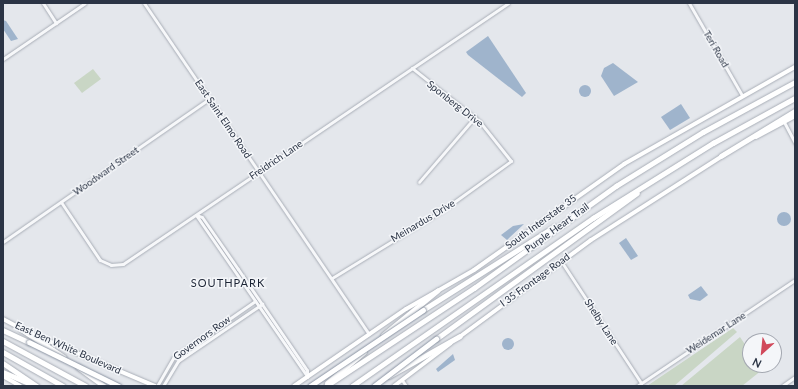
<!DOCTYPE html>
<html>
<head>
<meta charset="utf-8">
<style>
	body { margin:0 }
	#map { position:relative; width:798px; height:389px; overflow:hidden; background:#e4e7ec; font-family:Lato,sans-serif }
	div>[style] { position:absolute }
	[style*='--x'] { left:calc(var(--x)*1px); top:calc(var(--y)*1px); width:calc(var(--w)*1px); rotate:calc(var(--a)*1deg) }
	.green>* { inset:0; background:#c9d6c5 }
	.water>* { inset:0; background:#9fb4cc }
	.round { border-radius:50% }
	.roads { filter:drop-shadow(0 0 1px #a9aeb7) drop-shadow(0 0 1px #a9aeb7) }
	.minor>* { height:3px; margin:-1.5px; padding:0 1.5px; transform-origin:1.5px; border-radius:1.5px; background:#f7f8fa }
	.major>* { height:4px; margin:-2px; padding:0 2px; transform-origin:2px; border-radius:2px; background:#fff }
	.highway>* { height:4.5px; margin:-2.25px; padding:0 2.25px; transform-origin:2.25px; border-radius:2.25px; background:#fff }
	.bridges { filter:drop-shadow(0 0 1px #8b94a3) drop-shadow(0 0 1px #8b94a3) }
	.highway-bridge>* { height:4.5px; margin:-2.25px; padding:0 2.25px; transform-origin:2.25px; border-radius:2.25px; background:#fff }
	span { translate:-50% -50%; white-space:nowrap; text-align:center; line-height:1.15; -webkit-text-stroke:3px #f4f6f9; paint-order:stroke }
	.street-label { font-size:10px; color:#2b3445 }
	.neighbourhood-label { font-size:11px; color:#1d2536; letter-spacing:1px }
	.frame { position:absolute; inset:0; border:4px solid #2b3445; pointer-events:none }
	.north { position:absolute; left:742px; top:333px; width:40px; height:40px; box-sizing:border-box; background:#f4f6f9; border:1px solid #a4a8b1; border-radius:50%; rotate:207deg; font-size:11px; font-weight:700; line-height:16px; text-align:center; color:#2b3445 }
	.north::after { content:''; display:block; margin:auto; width:14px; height:18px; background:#d1495b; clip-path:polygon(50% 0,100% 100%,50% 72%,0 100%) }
</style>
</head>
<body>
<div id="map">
	<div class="green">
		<i style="clip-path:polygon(93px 69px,101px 79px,82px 93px,74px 83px)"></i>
		<i style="clip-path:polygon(733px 328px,737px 332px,674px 386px,647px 386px)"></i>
		<i style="clip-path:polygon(740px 337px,750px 352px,750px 365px,759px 365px,762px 370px,742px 386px,681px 386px)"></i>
	</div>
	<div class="water">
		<i style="clip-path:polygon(3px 20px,6px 21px,18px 39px,11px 41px,3px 29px)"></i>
		<i style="clip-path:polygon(488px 36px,526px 93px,522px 97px,468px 55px,466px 52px)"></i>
		<i style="clip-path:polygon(613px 63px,638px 82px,614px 96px,601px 76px,604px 68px)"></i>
		<i class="round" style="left:579px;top:85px;width:12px;height:12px"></i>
		<i style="clip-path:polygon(681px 104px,690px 118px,670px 130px,661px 117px)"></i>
		<i class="round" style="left:777px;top:212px;width:14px;height:14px"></i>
		<i style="clip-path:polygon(524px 224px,507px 240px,501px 235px,513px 226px)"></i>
		<i style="clip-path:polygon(626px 238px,638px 256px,631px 260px,619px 243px)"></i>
		<i style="clip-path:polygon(701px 286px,708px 295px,700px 301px,690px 299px,688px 295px)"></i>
		<i class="round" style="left:502px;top:338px;width:12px;height:12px"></i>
		<i style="clip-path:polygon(453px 354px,455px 360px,438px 372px,436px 369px)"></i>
	</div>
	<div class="roads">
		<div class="minor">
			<i style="--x:43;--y:3;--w:24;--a:57"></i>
			<i style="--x:144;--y:3;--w:400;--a:55.8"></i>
			<i style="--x:689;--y:3;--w:106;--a:60.1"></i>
			<i style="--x:3;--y:59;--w:99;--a:-34.3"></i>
			<i style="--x:784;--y:122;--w:24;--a:62"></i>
			<i style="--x:419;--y:182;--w:86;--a:-49.3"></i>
			<i style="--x:61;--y:202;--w:70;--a:56.1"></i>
			<i style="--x:100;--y:260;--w:12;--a:24"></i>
			<i style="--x:111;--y:265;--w:12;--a:-5"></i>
			<i style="--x:123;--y:264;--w:465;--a:-34.1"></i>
			<i style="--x:196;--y:215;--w:6;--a:18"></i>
			<i style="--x:202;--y:217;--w:63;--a:55.3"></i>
			<i style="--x:238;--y:269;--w:122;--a:55.7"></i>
			<i style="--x:307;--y:370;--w:7;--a:90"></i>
			<i style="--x:196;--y:215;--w:196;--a:55.4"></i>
			<i style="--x:3;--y:242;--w:251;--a:-34.8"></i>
			<i style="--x:561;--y:261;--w:146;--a:56.7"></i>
			<i style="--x:332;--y:278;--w:130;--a:-31.5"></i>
			<i style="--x:443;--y:210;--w:84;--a:-35.8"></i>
			<i style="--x:511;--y:161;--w:50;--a:-128.5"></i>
			<i style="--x:480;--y:122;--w:87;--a:-141.5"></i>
			<i style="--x:402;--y:380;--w:7;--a:56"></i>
			<i style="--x:157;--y:386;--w:32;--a:-60"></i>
			<i style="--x:173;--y:358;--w:100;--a:-34.8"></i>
			<i style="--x:163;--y:386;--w:29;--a:-59"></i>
			<i style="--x:178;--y:361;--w:102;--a:-34.2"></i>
			<i style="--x:637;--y:386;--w:190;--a:-33.9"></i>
			<i style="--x:782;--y:386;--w:16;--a:-35"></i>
		</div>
		<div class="major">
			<i style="--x:756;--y:137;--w:44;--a:-28.3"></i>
			<i style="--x:3;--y:319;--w:24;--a:28"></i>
			<i style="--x:30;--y:333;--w:136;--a:23"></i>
			<i style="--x:458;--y:338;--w:165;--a:-36.4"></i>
			<i style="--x:591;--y:240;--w:158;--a:-32.6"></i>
			<i style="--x:3;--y:376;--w:20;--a:30"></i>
			<i style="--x:294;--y:386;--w:136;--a:-34.5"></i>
			<i style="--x:406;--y:309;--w:78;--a:-29.8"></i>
			<i style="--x:474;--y:270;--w:184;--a:-35.2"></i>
			<i style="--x:624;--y:164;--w:197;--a:-29.6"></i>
			<i style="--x:394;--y:386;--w:71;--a:-37"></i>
		</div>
		<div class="highway">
			<i style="--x:721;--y:156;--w:87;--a:-31.3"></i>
			<i style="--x:423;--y:310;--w:155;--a:-32.4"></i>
			<i style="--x:21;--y:329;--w:51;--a:33.1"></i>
			<i style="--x:3;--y:330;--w:29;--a:25"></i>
			<i style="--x:383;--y:335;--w:70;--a:-39.2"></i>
			<i style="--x:436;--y:339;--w:248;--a:-36"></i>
			<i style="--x:3;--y:341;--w:94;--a:28.5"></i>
			<i style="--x:3;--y:352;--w:69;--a:29.5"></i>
			<i style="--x:3;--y:363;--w:41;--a:34.1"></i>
			<i style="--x:78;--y:367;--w:32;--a:36"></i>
			<i style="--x:3;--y:372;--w:28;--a:23"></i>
			<i style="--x:389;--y:376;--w:81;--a:-29.4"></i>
			<i style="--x:327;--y:383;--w:48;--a:-40"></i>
			<i style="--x:326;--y:386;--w:178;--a:-33.5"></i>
			<i style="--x:474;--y:288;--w:175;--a:-35.7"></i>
			<i style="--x:616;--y:186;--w:102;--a:-31.8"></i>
			<i style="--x:703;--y:132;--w:105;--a:-28.5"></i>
			<i style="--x:352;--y:386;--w:294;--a:-34.9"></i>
			<i style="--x:593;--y:218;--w:142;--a:-32"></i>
			<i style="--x:713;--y:143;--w:94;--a:-28.8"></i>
		</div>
	</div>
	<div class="bridges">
		<div class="highway-bridge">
			<i style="--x:29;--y:342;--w:100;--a:26.1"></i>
			<i style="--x:310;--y:386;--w:136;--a:-33.9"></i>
			<i style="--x:374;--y:386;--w:78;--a:-37.2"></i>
		</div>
	</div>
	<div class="street-label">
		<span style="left:716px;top:49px;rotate:60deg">Teri Road</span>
		<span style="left:455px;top:104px;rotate:38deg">Sponberg Drive</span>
		<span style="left:223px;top:119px;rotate:56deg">East Saint Elmo Road</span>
		<span style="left:276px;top:160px;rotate:-34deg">Freidrich Lane</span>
		<span style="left:106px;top:171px;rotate:-35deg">Woodward Street</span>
		<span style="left:423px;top:221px;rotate:-31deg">Meinardus Drive</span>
		<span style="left:541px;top:222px;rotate:-36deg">South Interstate 35</span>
		<span style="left:557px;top:228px;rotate:-36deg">Purple Heart Trail</span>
		<span style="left:535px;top:280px;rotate:-36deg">I 35 Frontage Road</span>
		<span style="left:601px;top:322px;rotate:57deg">Shelby Lane</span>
		<span style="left:716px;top:333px;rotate:-33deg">Weidemar Lane</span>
		<span style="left:202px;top:338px;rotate:-36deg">Governors Row</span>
		<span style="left:68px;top:348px;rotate:24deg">East Ben White Boulevard</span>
	</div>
	<div class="neighbourhood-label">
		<span style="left:228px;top:283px">SOUTHPARK</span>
	</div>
	<div class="frame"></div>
	<div class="north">N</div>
</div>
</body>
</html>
